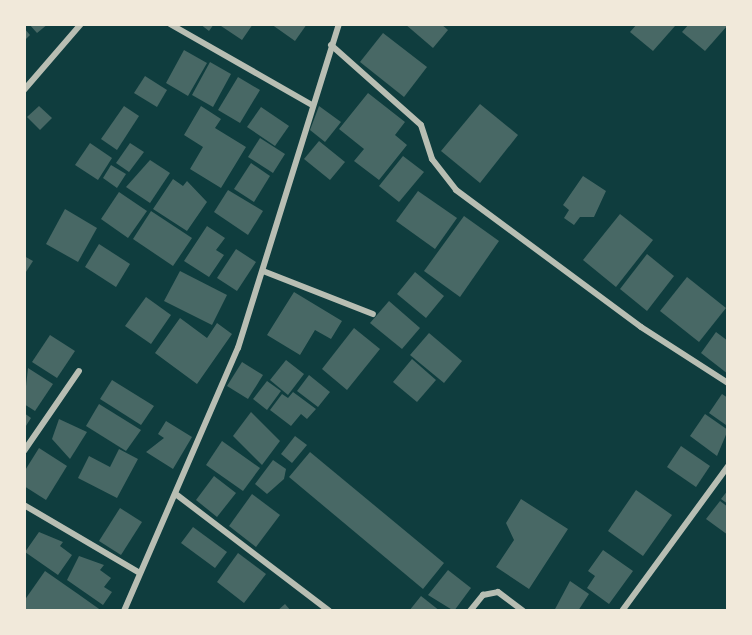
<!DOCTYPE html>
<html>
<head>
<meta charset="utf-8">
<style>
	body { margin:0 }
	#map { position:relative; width:752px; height:635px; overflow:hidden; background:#0f3d3e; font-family:Mulish,sans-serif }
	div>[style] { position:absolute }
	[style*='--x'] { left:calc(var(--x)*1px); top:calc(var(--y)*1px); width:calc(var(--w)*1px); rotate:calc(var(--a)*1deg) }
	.building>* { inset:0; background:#486865 }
	.minor>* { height:6px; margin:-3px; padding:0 3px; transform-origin:3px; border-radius:3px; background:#b8beb3 }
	span { translate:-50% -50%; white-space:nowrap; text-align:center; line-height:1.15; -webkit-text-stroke:5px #f1e9da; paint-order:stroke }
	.frame { position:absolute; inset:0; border:26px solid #f1e9da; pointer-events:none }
</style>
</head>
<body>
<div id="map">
	<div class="building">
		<i style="clip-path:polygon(29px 24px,48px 24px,37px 33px)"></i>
		<i style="clip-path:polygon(200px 24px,214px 24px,209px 31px)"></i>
		<i style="clip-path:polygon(218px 24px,253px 24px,242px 40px)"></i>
		<i style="clip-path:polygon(271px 24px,307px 24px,295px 41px)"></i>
		<i style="clip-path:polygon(405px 24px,441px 24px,448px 30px,433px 48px)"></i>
		<i style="clip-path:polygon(637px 24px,672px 24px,675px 26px,653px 51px,630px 32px)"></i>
		<i style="clip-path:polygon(689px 24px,725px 24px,727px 26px,705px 51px,682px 32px)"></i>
		<i style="clip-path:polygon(24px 28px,30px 35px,24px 41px)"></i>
		<i style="clip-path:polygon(383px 33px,427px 67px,404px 97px,360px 62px)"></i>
		<i style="clip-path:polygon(184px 50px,207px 63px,188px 96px,166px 83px)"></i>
		<i style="clip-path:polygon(210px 62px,231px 74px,213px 107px,192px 95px)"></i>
		<i style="clip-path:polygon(145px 76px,167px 90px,157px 107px,134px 93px)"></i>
		<i style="clip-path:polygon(238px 77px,260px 90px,240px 123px,218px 110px)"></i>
		<i style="clip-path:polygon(368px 93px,405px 122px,395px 135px,407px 145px,379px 180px,354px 161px,364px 149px,339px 129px)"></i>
		<i style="clip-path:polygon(480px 104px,518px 135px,480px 183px,441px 151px)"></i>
		<i style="clip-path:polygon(39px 106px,52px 118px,40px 130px,27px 117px)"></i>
		<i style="clip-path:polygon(124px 106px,139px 116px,117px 150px,101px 139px)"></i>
		<i style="clip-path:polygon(201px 106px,221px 119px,215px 128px,246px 147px,221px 188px,190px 169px,203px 147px,184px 135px)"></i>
		<i style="clip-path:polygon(319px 106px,341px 122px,325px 142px,310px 130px)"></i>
		<i style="clip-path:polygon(261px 107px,289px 126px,275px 146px,247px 127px)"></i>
		<i style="clip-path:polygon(260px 138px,285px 154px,273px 173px,248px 157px)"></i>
		<i style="clip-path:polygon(319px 141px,345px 162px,330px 180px,304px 159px)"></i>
		<i style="clip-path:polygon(90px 143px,112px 158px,98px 180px,75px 165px)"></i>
		<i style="clip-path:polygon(130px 143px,144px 152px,129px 172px,116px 163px)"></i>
		<i style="clip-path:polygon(403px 156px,424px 172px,399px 202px,379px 186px)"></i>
		<i style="clip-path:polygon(150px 160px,170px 173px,150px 203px,126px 187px)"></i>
		<i style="clip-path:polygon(251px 163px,270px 176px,254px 202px,234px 189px)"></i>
		<i style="clip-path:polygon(111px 165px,126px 174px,117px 188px,103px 178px)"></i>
		<i style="clip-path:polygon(583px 176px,606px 191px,594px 217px,580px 217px,574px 225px,564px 218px,569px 210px,563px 205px)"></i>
		<i style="clip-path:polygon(173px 179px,183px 186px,187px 181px,207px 202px,187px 231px,153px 209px)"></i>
		<i style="clip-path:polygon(228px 190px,263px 211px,248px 235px,214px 212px)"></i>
		<i style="clip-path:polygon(418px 191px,457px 218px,435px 249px,396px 221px)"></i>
		<i style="clip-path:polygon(119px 192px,147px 211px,128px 238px,101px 219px)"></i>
		<i style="clip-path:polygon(65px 209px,97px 228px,78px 262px,46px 244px)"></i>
		<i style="clip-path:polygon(151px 211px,192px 238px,173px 266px,133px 239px)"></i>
		<i style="clip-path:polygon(620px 214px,653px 240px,616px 287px,583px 260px)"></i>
		<i style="clip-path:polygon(464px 216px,499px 241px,460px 297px,424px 271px)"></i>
		<i style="clip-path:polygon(207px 226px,225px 238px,216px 250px,224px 255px,209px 277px,184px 261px)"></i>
		<i style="clip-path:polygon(99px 244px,130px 264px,116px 287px,85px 267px)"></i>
		<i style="clip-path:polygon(236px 249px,256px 262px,237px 291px,217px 278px)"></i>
		<i style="clip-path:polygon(647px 254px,674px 276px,647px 311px,620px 289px)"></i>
		<i style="clip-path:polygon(24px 256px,33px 261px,24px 275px)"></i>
		<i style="clip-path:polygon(180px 271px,227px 295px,212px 325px,164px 301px)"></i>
		<i style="clip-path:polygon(415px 272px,444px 296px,426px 318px,397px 294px)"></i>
		<i style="clip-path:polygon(687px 277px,726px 308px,699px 342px,660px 311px)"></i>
		<i style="clip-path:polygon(294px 292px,342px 321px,331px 339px,315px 330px,300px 355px,267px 335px)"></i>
		<i style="clip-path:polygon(146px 297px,171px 315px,151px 344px,125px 326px)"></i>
		<i style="clip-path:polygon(389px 301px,420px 328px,402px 349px,370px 323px)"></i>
		<i style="clip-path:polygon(180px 318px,207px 338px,217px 323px,232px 334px,197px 384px,155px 353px)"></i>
		<i style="clip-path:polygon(354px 328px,380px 349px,347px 390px,322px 369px)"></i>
		<i style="clip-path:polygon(716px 332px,728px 341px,728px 374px,701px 353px)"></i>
		<i style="clip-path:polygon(429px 333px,462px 361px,444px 383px,410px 355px)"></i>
		<i style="clip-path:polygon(50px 335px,75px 351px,57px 378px,32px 362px)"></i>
		<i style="clip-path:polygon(412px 359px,436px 380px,417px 402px,393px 382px)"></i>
		<i style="clip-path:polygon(286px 360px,304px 374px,288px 395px,270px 380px)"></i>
		<i style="clip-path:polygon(242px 362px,263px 375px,248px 399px,227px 386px)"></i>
		<i style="clip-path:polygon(28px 368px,53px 384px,35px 411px,24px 404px)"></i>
		<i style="clip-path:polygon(309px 375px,330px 392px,318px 407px,297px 391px)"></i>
		<i style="clip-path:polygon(112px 380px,154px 406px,141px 425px,100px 399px)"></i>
		<i style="clip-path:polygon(267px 381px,281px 391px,267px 410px,253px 399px)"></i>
		<i style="clip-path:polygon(293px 392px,316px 409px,307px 419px,301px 414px,291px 426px,270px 410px,282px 394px,288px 398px)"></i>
		<i style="clip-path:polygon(722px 394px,728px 398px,726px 425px,709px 413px)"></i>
		<i style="clip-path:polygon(99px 404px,141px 430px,126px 451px,86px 426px)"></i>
		<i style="clip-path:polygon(251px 412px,280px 441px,262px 465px,233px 436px)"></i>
		<i style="clip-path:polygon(24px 413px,31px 418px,24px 429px)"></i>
		<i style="clip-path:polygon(705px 414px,728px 430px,717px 456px,690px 436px)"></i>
		<i style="clip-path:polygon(59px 419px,87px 432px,70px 459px,52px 439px)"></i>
		<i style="clip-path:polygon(166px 421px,192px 437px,173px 469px,146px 452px,164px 438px,158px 434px)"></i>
		<i style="clip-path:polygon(295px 436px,307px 445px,292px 463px,281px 454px)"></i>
		<i style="clip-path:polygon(222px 441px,260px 468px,243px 491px,206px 465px)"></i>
		<i style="clip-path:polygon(681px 446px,710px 466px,696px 487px,667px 467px)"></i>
		<i style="clip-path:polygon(39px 448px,67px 466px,46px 500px,24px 486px,24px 472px)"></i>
		<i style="clip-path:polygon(119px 449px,138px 459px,117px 498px,78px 478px,89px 456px,110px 467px)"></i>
		<i style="clip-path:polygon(310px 452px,444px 563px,423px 589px,289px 477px)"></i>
		<i style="clip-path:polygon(273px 460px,286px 469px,284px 479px,267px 494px,255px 484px)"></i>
		<i style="clip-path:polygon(214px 476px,236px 493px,217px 517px,196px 500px)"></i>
		<i style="clip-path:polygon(636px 490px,672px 515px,643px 556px,608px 531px)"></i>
		<i style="clip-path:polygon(728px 490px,728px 504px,721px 499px)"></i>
		<i style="clip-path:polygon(252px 494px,280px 515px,256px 547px,229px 526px)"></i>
		<i style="clip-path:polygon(521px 499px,568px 529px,529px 589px,496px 567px,514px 540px,506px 523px)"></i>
		<i style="clip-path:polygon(720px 501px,728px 507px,728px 535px,706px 519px)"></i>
		<i style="clip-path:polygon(120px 508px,142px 522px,121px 555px,99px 541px)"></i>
		<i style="clip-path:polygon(193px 527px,227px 552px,215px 568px,181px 543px)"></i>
		<i style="clip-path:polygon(39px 532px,63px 542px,60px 546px,72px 555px,58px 575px,25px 552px)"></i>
		<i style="clip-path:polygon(603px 550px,633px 571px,609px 604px,587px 588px,595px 576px,588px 571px)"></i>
		<i style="clip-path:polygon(238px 553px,266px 574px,244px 603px,217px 582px)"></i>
		<i style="clip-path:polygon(79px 556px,104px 565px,100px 570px,111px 578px,104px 587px,112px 592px,103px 605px,67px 580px)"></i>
		<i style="clip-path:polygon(448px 570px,471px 588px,454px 611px,428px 595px)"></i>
		<i style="clip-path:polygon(45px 571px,78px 594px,102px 611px,24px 611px,24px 601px)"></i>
		<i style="clip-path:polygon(570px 581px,589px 594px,578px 611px,554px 611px)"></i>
		<i style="clip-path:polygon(421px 596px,440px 611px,409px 611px)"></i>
		<i style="clip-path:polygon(285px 604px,291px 611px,277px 611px)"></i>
	</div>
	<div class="minor">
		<i style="--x:170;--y:24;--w:163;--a:29.7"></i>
		<i style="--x:331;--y:45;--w:120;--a:41.6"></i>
		<i style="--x:421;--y:125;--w:36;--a:72"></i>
		<i style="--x:432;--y:159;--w:39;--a:52"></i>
		<i style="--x:456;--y:190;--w:230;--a:36.5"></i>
		<i style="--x:641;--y:327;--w:103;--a:32.8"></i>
		<i style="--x:24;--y:90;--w:87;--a:-49.2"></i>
		<i style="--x:263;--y:271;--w:118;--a:21.4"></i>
		<i style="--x:24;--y:451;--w:97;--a:-55.5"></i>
		<i style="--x:177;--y:495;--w:191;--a:37.3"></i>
		<i style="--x:24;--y:505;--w:134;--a:30.4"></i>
		<i style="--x:124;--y:611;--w:287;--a:-66.6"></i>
		<i style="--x:238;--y:348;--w:339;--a:-72.7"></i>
		<i style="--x:470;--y:611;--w:21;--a:-51"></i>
		<i style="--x:483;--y:595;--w:15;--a:-11"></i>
		<i style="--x:498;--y:592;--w:31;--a:37"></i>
		<i style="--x:622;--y:611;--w:180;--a:-53.8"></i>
	</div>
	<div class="frame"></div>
</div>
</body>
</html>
